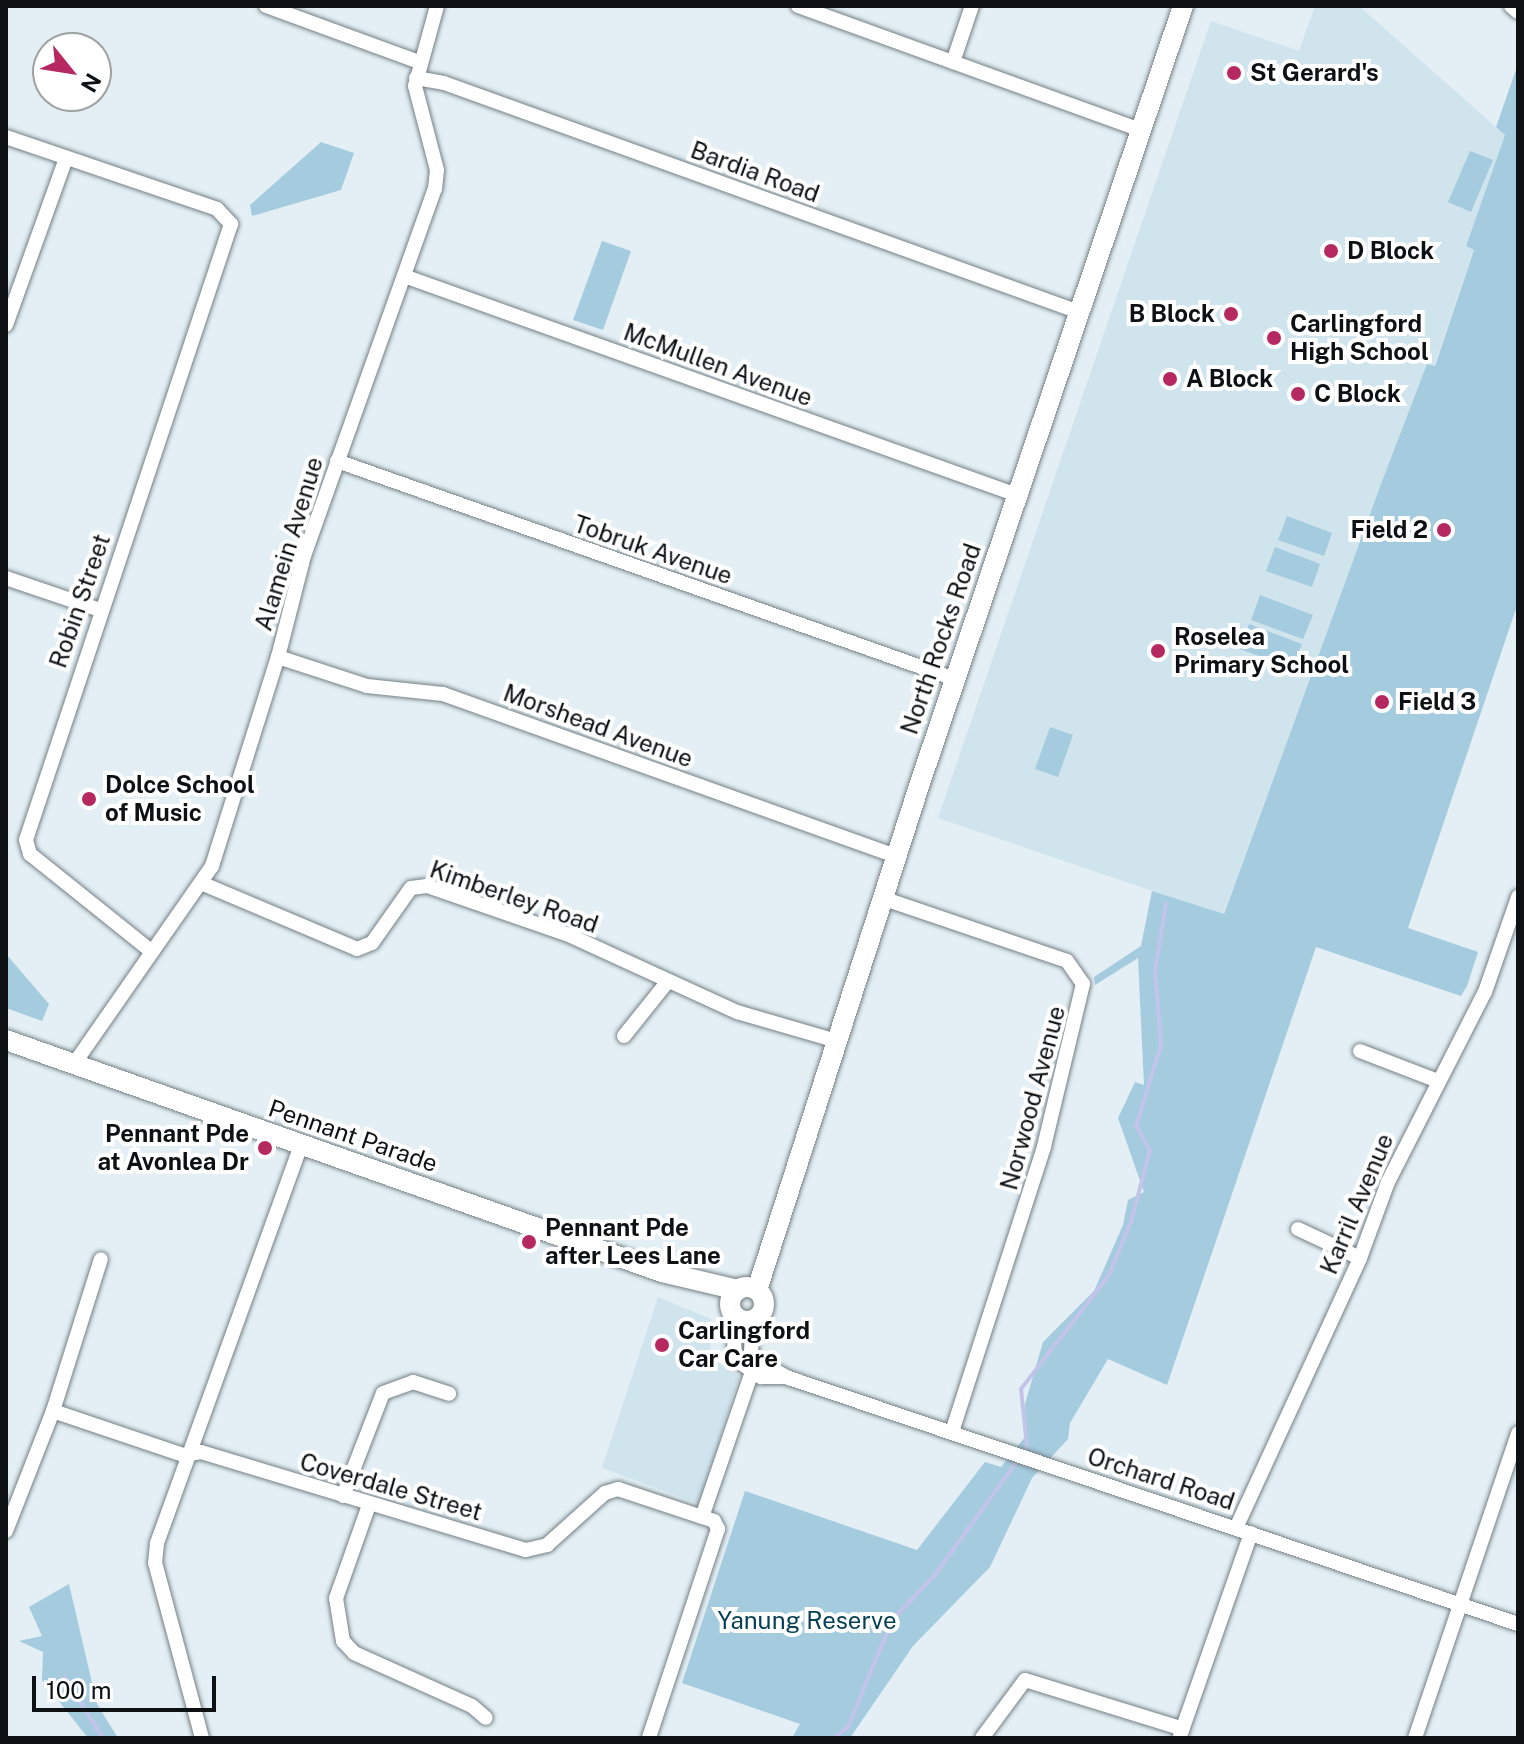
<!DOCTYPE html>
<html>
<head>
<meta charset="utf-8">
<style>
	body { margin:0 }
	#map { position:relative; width:1524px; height:1744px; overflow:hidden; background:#e3eff5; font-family:"Public Sans",sans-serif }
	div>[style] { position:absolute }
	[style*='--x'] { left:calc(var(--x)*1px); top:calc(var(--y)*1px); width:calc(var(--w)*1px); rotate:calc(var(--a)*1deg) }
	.built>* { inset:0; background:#d0e4ee }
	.green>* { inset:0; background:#a5cbde }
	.stream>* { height:4px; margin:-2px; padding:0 2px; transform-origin:2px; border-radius:2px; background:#c2c5e9 }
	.roads { filter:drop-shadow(0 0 2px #758085) drop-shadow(0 0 2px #758085) }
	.street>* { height:14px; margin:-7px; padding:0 7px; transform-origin:7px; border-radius:7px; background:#fff }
	.secondary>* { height:20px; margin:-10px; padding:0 10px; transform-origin:10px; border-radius:10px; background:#fff }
	.secondary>.ring { margin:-10px; padding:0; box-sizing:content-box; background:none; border:20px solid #fff; border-radius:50% }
	.dots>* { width:22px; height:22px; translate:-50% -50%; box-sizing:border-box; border:4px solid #fff; border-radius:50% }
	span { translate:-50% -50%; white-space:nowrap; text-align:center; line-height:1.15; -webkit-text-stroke:8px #fff; paint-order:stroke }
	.poi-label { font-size:24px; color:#0d1113; font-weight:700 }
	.left { translate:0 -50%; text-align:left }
	.right { translate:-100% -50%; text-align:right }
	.street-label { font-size:24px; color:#0d1113 }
	.park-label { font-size:24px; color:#074054 }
	.frame { position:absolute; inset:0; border:8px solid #0d1113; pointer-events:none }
	.north { position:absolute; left:32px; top:32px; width:80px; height:80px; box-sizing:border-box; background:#fff; border:2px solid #9ea0a1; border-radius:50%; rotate:120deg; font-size:22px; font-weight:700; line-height:32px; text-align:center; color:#0d1113 }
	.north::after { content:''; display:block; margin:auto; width:28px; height:36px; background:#b62960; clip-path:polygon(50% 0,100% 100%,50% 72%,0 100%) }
	.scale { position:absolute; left:32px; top:1676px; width:184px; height:36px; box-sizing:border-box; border:4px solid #0d1113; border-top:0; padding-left:10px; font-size:24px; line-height:28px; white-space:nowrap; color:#0d1113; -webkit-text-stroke:6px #fff; paint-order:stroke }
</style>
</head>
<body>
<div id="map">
	<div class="built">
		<i style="clip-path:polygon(1315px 6px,1359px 6px,1505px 135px,1466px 246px,1474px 249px,1434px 366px,1428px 364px,1381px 484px,1223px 915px,938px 818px,1211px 21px,1299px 51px)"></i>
		<i style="clip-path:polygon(658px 1297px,711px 1319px,710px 1356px,739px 1377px,700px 1504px,602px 1468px)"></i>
	</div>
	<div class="green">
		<i style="clip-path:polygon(1518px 64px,1518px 603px,1408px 928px,1478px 952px,1467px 986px,1461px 996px,1316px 947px,1167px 1385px,1108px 1359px,1070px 1423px,1068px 1439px,1032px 1478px,990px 1567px,913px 1646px,850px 1738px,792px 1738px,800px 1724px,682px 1683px,745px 1491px,917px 1550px,985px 1462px,1001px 1467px,1025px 1437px,1025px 1404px,1043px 1342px,1094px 1291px,1123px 1225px,1128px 1200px,1144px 1192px,1118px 1118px,1135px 1082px,1144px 1085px,1138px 958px,1095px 985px,1094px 977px,1141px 946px,1152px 891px,1224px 914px,1381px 484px,1427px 364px,1435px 366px,1474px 250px,1466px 246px,1505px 135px,1496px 127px)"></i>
		<i style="clip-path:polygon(321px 142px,354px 153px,341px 190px,252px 216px,250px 205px)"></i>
		<i style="clip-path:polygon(1470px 151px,1493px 160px,1471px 212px,1448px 202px)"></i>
		<i style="clip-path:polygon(602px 241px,631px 251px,603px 330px,573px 320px)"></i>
		<i style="clip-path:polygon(1287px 516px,1332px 533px,1324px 556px,1278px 540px)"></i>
		<i style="clip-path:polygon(1275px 547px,1320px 564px,1312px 587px,1266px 571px)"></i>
		<i style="clip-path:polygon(1260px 595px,1313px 615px,1303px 639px,1251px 620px)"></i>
		<i style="clip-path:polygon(1249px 624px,1302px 644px,1292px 668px,1240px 649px)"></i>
		<i style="clip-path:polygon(1050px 727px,1073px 735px,1058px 777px,1035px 769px)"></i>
		<i style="clip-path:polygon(6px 954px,49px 1004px,42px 1021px,6px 1008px)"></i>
		<i style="clip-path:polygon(69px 1584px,97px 1704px,118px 1738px,88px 1738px,42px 1680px,43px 1652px,19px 1641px,42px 1636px,29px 1607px)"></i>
	</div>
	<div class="stream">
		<i style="--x:1023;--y:1453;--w:8;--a:-60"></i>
		<i style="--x:1027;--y:1446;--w:57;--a:-96"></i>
		<i style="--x:1021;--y:1389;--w:144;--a:-52.3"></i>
		<i style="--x:1109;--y:1275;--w:57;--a:-67.5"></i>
		<i style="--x:1131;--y:1222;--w:74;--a:-75.2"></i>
		<i style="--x:1150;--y:1150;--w:28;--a:-120"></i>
		<i style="--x:1136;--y:1126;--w:85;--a:-72.8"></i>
		<i style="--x:1161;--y:1045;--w:74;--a:-94.6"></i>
		<i style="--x:1155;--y:971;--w:68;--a:-80.7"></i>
		<i style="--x:65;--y:1678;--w:71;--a:57.7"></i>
		<i style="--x:834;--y:1738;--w:18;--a:-38"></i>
		<i style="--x:848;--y:1727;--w:116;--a:-67.6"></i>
		<i style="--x:892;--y:1620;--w:61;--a:-46.3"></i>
		<i style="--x:934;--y:1576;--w:143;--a:-54.1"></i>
	</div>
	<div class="roads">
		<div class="street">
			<i style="--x:266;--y:6;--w:163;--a:20.1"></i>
			<i style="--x:798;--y:6;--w:365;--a:19.9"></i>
			<i style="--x:1511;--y:6;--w:9;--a:41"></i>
			<i style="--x:953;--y:62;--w:59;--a:-71.3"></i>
			<i style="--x:416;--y:78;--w:28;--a:10"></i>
			<i style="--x:444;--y:83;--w:675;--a:19.83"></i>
			<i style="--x:6;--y:137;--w:223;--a:18.8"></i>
			<i style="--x:217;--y:209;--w:21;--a:47"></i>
			<i style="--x:231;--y:224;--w:649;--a:108.41"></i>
			<i style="--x:26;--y:840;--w:15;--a:74"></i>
			<i style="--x:30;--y:854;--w:155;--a:38.7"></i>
			<i style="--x:404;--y:276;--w:651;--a:19.66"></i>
			<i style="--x:6;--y:325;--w:177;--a:-70.2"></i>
			<i style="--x:337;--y:461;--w:655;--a:19.43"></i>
			<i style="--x:6;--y:578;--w:99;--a:18.8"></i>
			<i style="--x:278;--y:657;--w:94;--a:18"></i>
			<i style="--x:367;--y:686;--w:76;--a:6"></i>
			<i style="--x:443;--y:694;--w:483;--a:19.7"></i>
			<i style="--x:201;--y:883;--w:169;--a:22.9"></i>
			<i style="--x:357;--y:949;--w:16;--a:-22"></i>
			<i style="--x:372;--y:943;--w:67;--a:-54.7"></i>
			<i style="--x:411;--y:888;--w:16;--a:-7"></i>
			<i style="--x:427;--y:886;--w:152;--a:19.1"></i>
			<i style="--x:571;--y:936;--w:183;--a:24.6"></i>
			<i style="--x:737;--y:1012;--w:107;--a:16.2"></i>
			<i style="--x:885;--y:899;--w:192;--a:18.8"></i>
			<i style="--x:1067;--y:961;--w:28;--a:55"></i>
			<i style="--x:1083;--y:984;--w:168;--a:103.5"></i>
			<i style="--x:1044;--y:1147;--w:299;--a:107.9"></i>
			<i style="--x:624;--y:1036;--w:70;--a:-51.3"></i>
			<i style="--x:1360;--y:1051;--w:80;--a:21.1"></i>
			<i style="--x:74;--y:1064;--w:241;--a:-55.1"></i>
			<i style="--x:212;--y:866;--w:219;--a:-72.5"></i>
			<i style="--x:278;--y:657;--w:104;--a:-75.6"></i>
			<i style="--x:304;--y:556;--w:390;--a:-70.4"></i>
			<i style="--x:435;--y:189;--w:19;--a:-84"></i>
			<i style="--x:437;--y:170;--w:87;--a:-104.7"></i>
			<i style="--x:415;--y:86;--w:83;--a:-74.6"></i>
			<i style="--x:1298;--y:1229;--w:68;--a:25.1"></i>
			<i style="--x:733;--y:1315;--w:44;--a:87.4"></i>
			<i style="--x:735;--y:1359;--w:32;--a:35"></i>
			<i style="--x:761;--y:1377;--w:23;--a:0"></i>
			<i style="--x:756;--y:1360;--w:38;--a:29"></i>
			<i style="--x:789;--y:1378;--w:769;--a:18.65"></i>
			<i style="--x:53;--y:1411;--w:137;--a:18.7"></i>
			<i style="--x:183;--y:1455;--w:18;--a:-9"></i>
			<i style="--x:201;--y:1452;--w:339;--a:16.8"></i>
			<i style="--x:526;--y:1550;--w:22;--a:-13"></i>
			<i style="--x:547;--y:1545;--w:78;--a:-41.9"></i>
			<i style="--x:605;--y:1493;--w:14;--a:-17"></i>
			<i style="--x:618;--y:1489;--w:101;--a:18.4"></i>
			<i style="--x:714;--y:1521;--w:9;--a:63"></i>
			<i style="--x:718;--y:1529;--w:220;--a:108.3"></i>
			<i style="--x:343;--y:1496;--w:110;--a:-68.8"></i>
			<i style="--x:383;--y:1393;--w:32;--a:-20"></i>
			<i style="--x:413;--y:1382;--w:38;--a:18"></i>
			<i style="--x:369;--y:1505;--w:99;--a:109.5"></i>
			<i style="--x:336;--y:1598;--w:44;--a:80.8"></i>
			<i style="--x:343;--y:1641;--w:16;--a:47"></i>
			<i style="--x:354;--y:1653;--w:129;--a:24.2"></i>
			<i style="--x:472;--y:1706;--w:18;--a:41"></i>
			<i style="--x:702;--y:1517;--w:166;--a:-71"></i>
			<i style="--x:756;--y:1360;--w:10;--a:-119"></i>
			<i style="--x:751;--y:1351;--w:31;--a:-86"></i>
			<i style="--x:1236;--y:1528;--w:297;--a:-65.3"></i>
			<i style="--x:1360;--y:1258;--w:81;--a:-69.8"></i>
			<i style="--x:1388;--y:1182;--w:213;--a:-63"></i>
			<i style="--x:1485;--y:992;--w:101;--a:-70.8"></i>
			<i style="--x:6;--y:1531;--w:129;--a:-68.6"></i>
			<i style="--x:53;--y:1411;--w:159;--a:-72.5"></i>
			<i style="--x:1180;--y:1736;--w:215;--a:-70.7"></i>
			<i style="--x:202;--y:1738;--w:181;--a:-105"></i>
			<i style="--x:155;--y:1563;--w:20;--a:-84"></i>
			<i style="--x:157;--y:1543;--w:423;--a:-70.1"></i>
			<i style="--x:982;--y:1738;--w:72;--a:-53.4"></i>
			<i style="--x:1025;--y:1680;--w:165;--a:17.2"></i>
			<i style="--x:1415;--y:1738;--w:322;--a:-71.3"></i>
		</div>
		<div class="secondary">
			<i style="--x:6;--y:1040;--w:696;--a:19.48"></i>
			<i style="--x:662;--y:1272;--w:78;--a:13.3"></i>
			<i class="ring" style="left:730px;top:1287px;width:14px;height:14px"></i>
			<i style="--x:757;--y:1290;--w:526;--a:-72.18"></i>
			<i style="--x:918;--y:789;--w:827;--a:-71.3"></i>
		</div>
	</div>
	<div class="dots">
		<i style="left:1234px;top:73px;background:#b62960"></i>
		<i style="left:1331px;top:251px;background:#b62960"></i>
		<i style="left:1231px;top:314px;background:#b62960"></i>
		<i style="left:1274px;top:338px;background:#b62960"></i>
		<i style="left:1170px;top:379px;background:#b62960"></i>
		<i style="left:1298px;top:394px;background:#b62960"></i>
		<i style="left:1444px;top:530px;background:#b62960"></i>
		<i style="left:1158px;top:651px;background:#b62960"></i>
		<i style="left:1382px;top:702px;background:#b62960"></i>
		<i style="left:89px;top:799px;background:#b62960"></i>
		<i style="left:265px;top:1148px;background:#b62960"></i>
		<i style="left:529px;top:1242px;background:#b62960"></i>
		<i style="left:662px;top:1345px;background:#b62960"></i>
	</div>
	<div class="poi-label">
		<span class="left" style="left:1250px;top:73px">St Gerard's</span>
		<span class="left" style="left:1347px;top:251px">D Block</span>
		<span class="right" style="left:1215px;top:314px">B Block</span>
		<span class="left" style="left:1290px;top:338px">Carlingford<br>High School</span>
		<span class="left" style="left:1186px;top:379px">A Block</span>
		<span class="left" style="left:1314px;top:394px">C Block</span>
		<span class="right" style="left:1428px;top:530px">Field 2</span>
		<span class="left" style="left:1174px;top:651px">Roselea<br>Primary School</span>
		<span class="left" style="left:1398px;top:702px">Field 3</span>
		<span class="left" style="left:105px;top:799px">Dolce School<br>of Music</span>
		<span class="right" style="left:249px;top:1148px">Pennant Pde<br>at Avonlea Dr</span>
		<span class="left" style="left:545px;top:1242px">Pennant Pde<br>after Lees Lane</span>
		<span class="left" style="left:678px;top:1345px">Carlingford<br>Car Care</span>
	</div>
	<div class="street-label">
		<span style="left:755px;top:172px;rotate:20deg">Bardia Road</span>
		<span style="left:718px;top:365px;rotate:20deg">McMullen Avenue</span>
		<span style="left:289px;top:544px;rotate:-73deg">Alamein Avenue</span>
		<span style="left:653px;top:550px;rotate:19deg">Tobruk Avenue</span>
		<span style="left:80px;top:601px;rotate:-71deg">Robin Street</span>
		<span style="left:941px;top:639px;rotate:-71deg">North Rocks Road</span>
		<span style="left:598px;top:726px;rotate:20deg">Morshead Avenue</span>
		<span style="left:514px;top:897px;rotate:19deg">Kimberley Road</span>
		<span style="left:1033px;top:1098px;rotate:-75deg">Norwood Avenue</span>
		<span style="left:353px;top:1136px;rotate:19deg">Pennant Parade</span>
		<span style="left:1357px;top:1204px;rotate:-67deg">Karril Avenue</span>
		<span style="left:1161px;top:1479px;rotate:18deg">Orchard Road</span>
		<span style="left:391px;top:1487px;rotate:16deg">Coverdale Street</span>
	</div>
	<div class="park-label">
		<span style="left:807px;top:1621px">Yanung Reserve</span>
	</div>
	<div class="frame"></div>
	<div class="north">N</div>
	<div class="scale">100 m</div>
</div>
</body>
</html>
